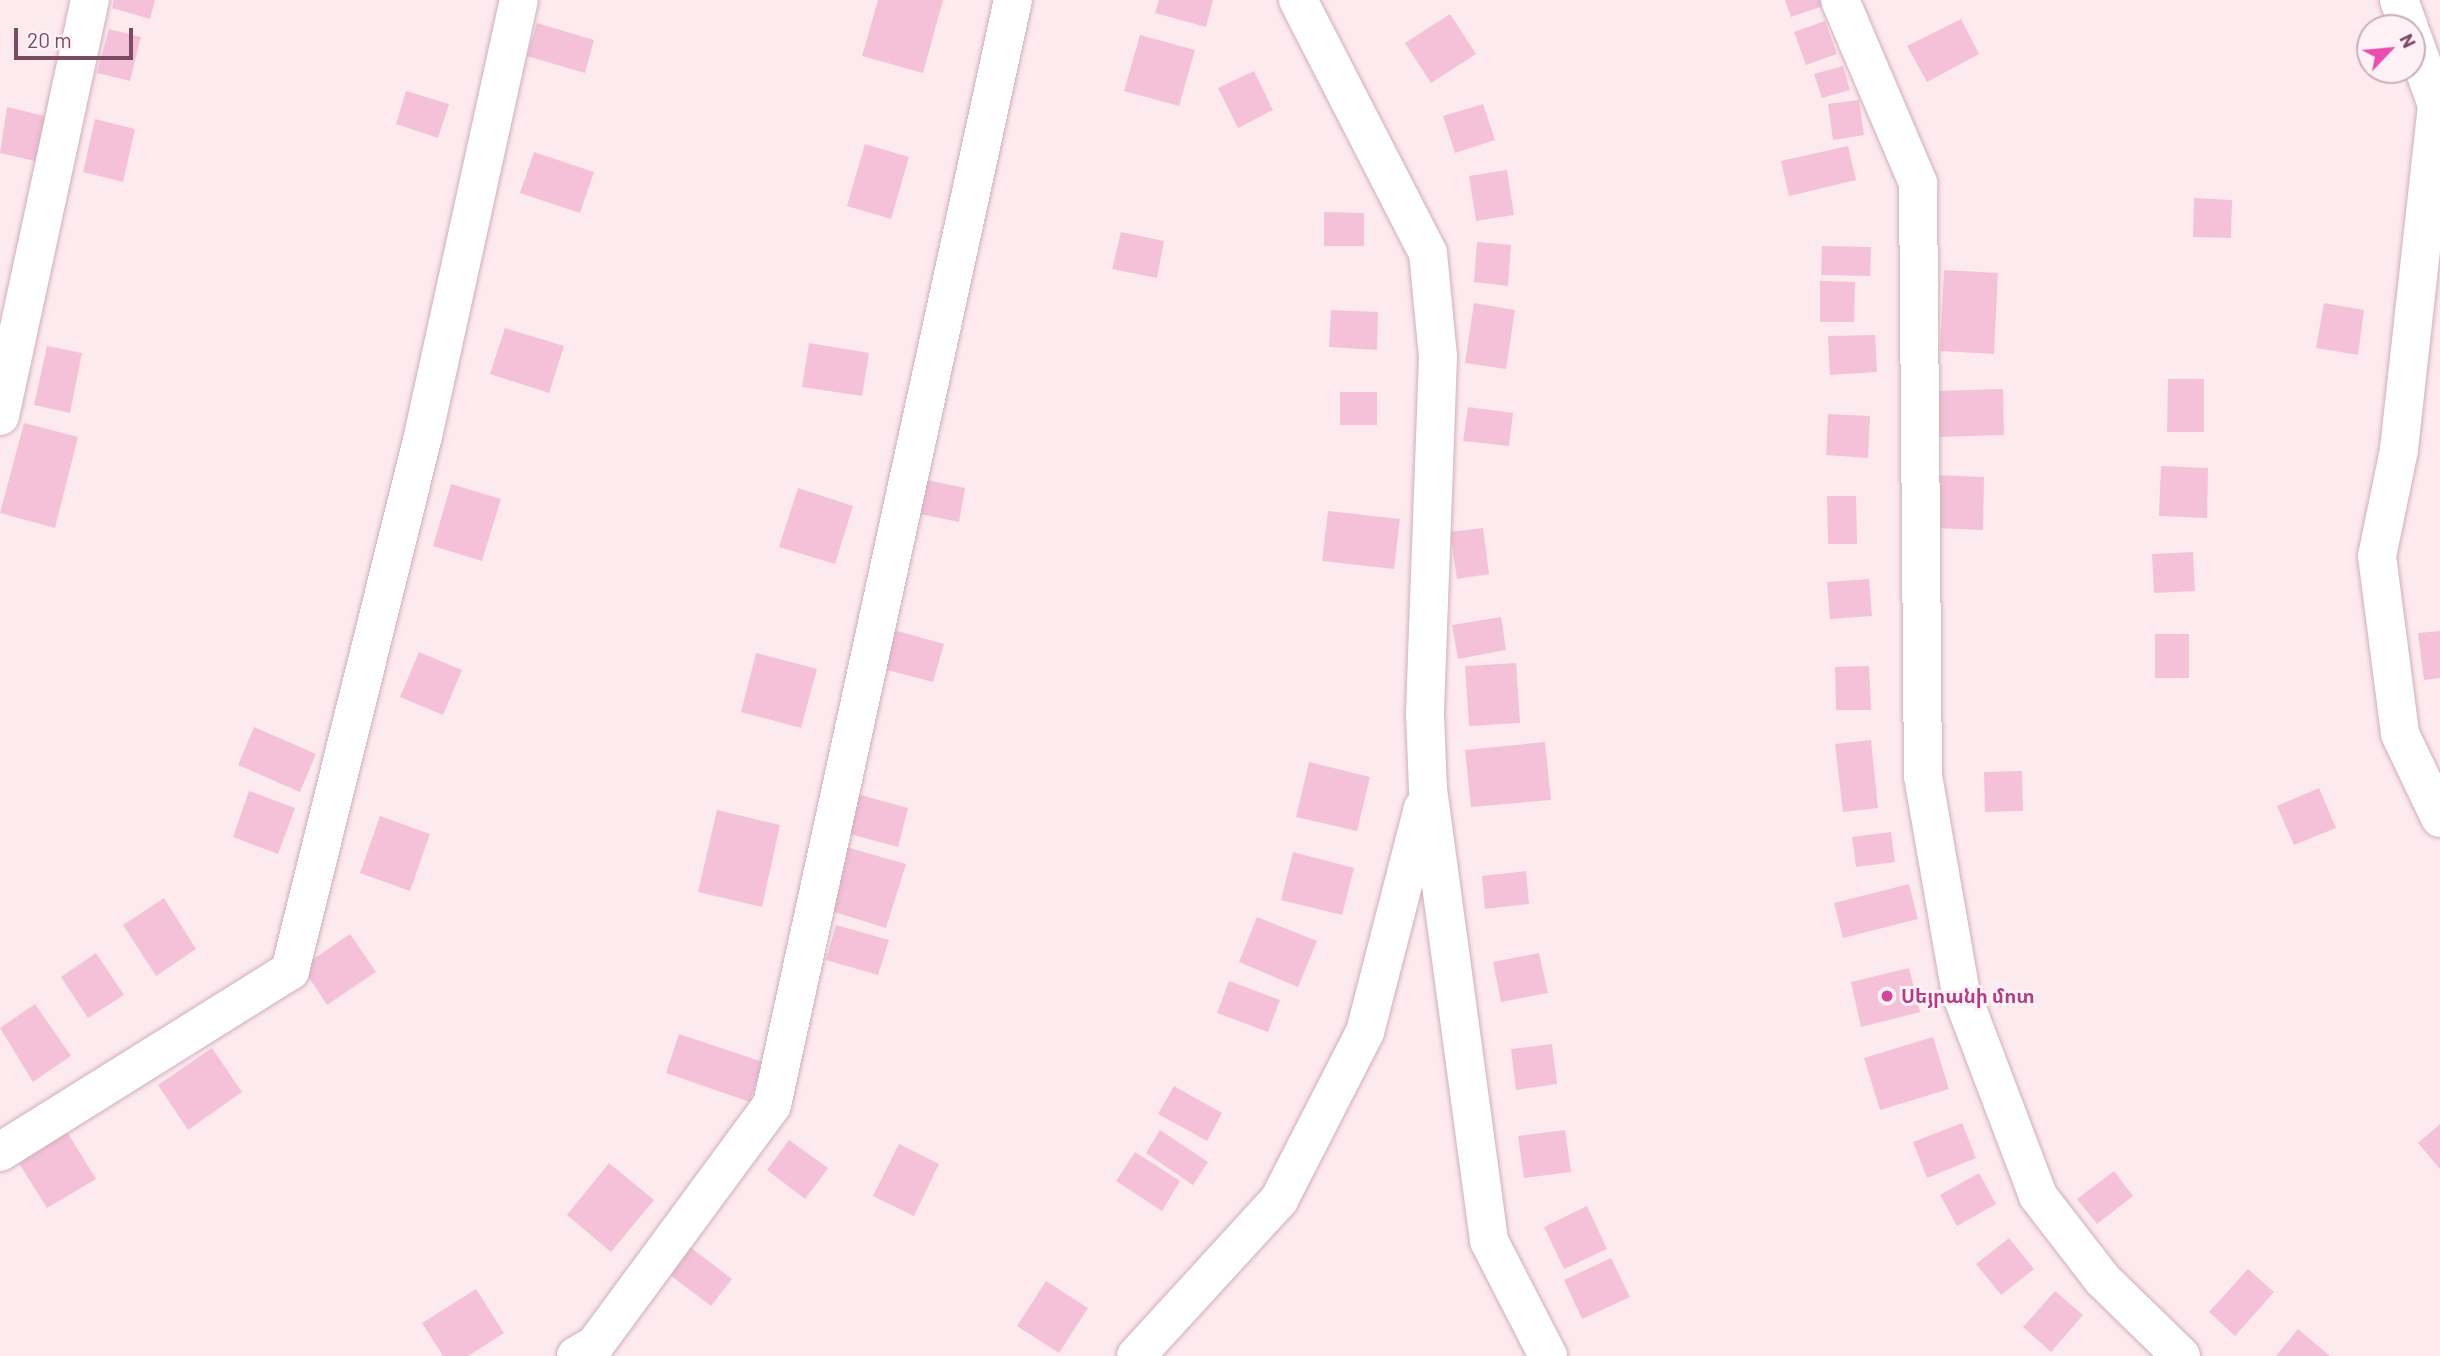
<!DOCTYPE html>
<html>
<head>
<meta charset="utf-8">
<style>
	body { margin:0 }
	#map { position:relative; width:2440px; height:1356px; overflow:hidden; background:#fdeaef; font-family:Barlow,"Noto Sans Armenian",sans-serif }
	div>[style] { position:absolute }
	[style*='--x'] { left:calc(var(--x)*1px); top:calc(var(--y)*1px); width:calc(var(--w)*1px); rotate:calc(var(--a)*1deg) }
	.building>* { inset:0; background:#f4c1d8 }
	.roads { filter:drop-shadow(0 0 2px #d1aebd) drop-shadow(0 0 2px #d1aebd) }
	.street>* { height:38px; margin:-19px; padding:0 19px; transform-origin:19px; border-radius:19px; background:#fff }
	.dots>* { width:19px; height:19px; translate:-50% -50%; box-sizing:border-box; border:4px solid #fff1f5; border-radius:50% }
	span { translate:-50% -50%; white-space:nowrap; text-align:center; line-height:1.15; -webkit-text-stroke:6px #fff1f5; paint-order:stroke }
	.hotel-label { font-size:19px; color:#b23c85; font-weight:700 }
	.left { translate:0 -50%; text-align:left }
	.north { position:absolute; left:2356px; top:14px; width:70px; height:70px; box-sizing:border-box; background:#fff1f5; border:2px solid #caafbb; border-radius:50%; rotate:64deg; font-size:19px; font-weight:700; line-height:28px; text-align:center; color:#7a4b63 }
	.north::after { content:''; display:block; margin:auto; width:24px; height:32px; background:#ea4db1; clip-path:polygon(50% 0,100% 100%,50% 72%,0 100%) }
	.scale { position:absolute; left:14px; top:28px; width:119px; height:32px; box-sizing:border-box; border:4px solid #7a4b63; border-top:0; padding-left:9px; font-size:21px; line-height:24px; white-space:nowrap; color:#7a4b63; -webkit-text-stroke:5px #fff1f5; paint-order:stroke }
</style>
</head>
<body>
<div id="map">
	<div class="building">
		<i style="clip-path:polygon(114px 0,155px 0,150px 19px,112px 8px)"></i>
		<i style="clip-path:polygon(878px 0,943px 0,923px 73px,862px 56px)"></i>
		<i style="clip-path:polygon(1159px 0,1213px 0,1206px 27px,1155px 13px)"></i>
		<i style="clip-path:polygon(1785px 0,1821px 0,1823px 6px,1791px 17px)"></i>
		<i style="clip-path:polygon(1450px 14px,1476px 54px,1431px 83px,1405px 43px)"></i>
		<i style="clip-path:polygon(1961px 19px,1979px 54px,1927px 82px,1907px 46px)"></i>
		<i style="clip-path:polygon(1825px 21px,1837px 54px,1806px 65px,1794px 32px)"></i>
		<i style="clip-path:polygon(537px 23px,594px 40px,585px 73px,527px 56px)"></i>
		<i style="clip-path:polygon(109px 29px,141px 37px,130px 81px,97px 73px)"></i>
		<i style="clip-path:polygon(1140px 35px,1195px 50px,1179px 106px,1124px 91px)"></i>
		<i style="clip-path:polygon(1843px 66px,1850px 90px,1822px 98px,1814px 74px)"></i>
		<i style="clip-path:polygon(1254px 71px,1273px 110px,1238px 128px,1218px 88px)"></i>
		<i style="clip-path:polygon(406px 91px,449px 104px,438px 138px,396px 124px)"></i>
		<i style="clip-path:polygon(1859px 100px,1864px 135px,1833px 140px,1828px 104px)"></i>
		<i style="clip-path:polygon(1483px 104px,1495px 140px,1455px 153px,1443px 116px)"></i>
		<i style="clip-path:polygon(7px 107px,49px 117px,39px 162px,0 153px)"></i>
		<i style="clip-path:polygon(95px 119px,135px 129px,123px 182px,83px 172px)"></i>
		<i style="clip-path:polygon(865px 144px,909px 157px,891px 219px,847px 206px)"></i>
		<i style="clip-path:polygon(1848px 146px,1856px 180px,1789px 196px,1781px 161px)"></i>
		<i style="clip-path:polygon(534px 152px,594px 172px,580px 213px,520px 193px)"></i>
		<i style="clip-path:polygon(1507px 170px,1514px 215px,1476px 221px,1469px 176px)"></i>
		<i style="clip-path:polygon(2194px 198px,2232px 200px,2231px 238px,2193px 237px)"></i>
		<i style="clip-path:polygon(1324px 212px,1364px 213px,1364px 246px,1324px 246px)"></i>
		<i style="clip-path:polygon(1121px 232px,1164px 241px,1157px 278px,1112px 269px)"></i>
		<i style="clip-path:polygon(1477px 242px,1511px 245px,1508px 286px,1474px 282px)"></i>
		<i style="clip-path:polygon(1822px 246px,1871px 247px,1870px 276px,1821px 275px)"></i>
		<i style="clip-path:polygon(1944px 270px,1998px 273px,1994px 354px,1940px 351px)"></i>
		<i style="clip-path:polygon(1820px 281px,1855px 282px,1854px 322px,1820px 322px)"></i>
		<i style="clip-path:polygon(1474px 303px,1515px 310px,1506px 369px,1465px 363px)"></i>
		<i style="clip-path:polygon(2324px 303px,2364px 310px,2358px 355px,2316px 348px)"></i>
		<i style="clip-path:polygon(1331px 310px,1378px 312px,1377px 350px,1329px 347px)"></i>
		<i style="clip-path:polygon(505px 328px,564px 346px,549px 393px,490px 374px)"></i>
		<i style="clip-path:polygon(1875px 335px,1877px 372px,1830px 375px,1828px 336px)"></i>
		<i style="clip-path:polygon(809px 343px,869px 353px,862px 396px,802px 387px)"></i>
		<i style="clip-path:polygon(47px 346px,82px 353px,70px 413px,34px 405px)"></i>
		<i style="clip-path:polygon(2168px 379px,2204px 379px,2204px 432px,2167px 432px)"></i>
		<i style="clip-path:polygon(2003px 389px,2004px 435px,1938px 437px,1936px 391px)"></i>
		<i style="clip-path:polygon(1340px 392px,1377px 392px,1377px 425px,1340px 425px)"></i>
		<i style="clip-path:polygon(1468px 407px,1513px 413px,1509px 446px,1463px 441px)"></i>
		<i style="clip-path:polygon(1828px 414px,1870px 416px,1868px 458px,1826px 455px)"></i>
		<i style="clip-path:polygon(24px 423px,78px 437px,55px 528px,0 513px)"></i>
		<i style="clip-path:polygon(2161px 466px,2208px 468px,2207px 518px,2159px 516px)"></i>
		<i style="clip-path:polygon(1935px 475px,1984px 477px,1983px 530px,1934px 528px)"></i>
		<i style="clip-path:polygon(927px 480px,965px 488px,959px 522px,920px 514px)"></i>
		<i style="clip-path:polygon(451px 484px,501px 499px,482px 561px,433px 546px)"></i>
		<i style="clip-path:polygon(798px 488px,853px 506px,835px 564px,779px 547px)"></i>
		<i style="clip-path:polygon(1827px 496px,1856px 496px,1857px 544px,1828px 544px)"></i>
		<i style="clip-path:polygon(1328px 511px,1400px 519px,1394px 569px,1322px 561px)"></i>
		<i style="clip-path:polygon(1483px 528px,1489px 574px,1457px 579px,1450px 532px)"></i>
		<i style="clip-path:polygon(2193px 552px,2195px 591px,2154px 593px,2152px 554px)"></i>
		<i style="clip-path:polygon(1869px 579px,1872px 616px,1830px 619px,1827px 582px)"></i>
		<i style="clip-path:polygon(1501px 617px,1506px 650px,1458px 659px,1452px 625px)"></i>
		<i style="clip-path:polygon(890px 629px,944px 644px,933px 682px,880px 668px)"></i>
		<i style="clip-path:polygon(2440px 631px,2440px 678px,2424px 680px,2418px 633px)"></i>
		<i style="clip-path:polygon(2155px 634px,2189px 634px,2189px 678px,2155px 678px)"></i>
		<i style="clip-path:polygon(419px 652px,462px 670px,443px 715px,400px 697px)"></i>
		<i style="clip-path:polygon(756px 653px,817px 669px,801px 728px,741px 712px)"></i>
		<i style="clip-path:polygon(1516px 663px,1520px 723px,1469px 726px,1465px 666px)"></i>
		<i style="clip-path:polygon(1869px 666px,1871px 710px,1836px 710px,1835px 667px)"></i>
		<i style="clip-path:polygon(254px 727px,316px 754px,300px 792px,238px 765px)"></i>
		<i style="clip-path:polygon(1871px 740px,1878px 808px,1843px 812px,1835px 744px)"></i>
		<i style="clip-path:polygon(1545px 742px,1551px 800px,1471px 807px,1465px 750px)"></i>
		<i style="clip-path:polygon(1309px 762px,1370px 777px,1357px 831px,1296px 817px)"></i>
		<i style="clip-path:polygon(2022px 771px,2023px 811px,1985px 812px,1984px 772px)"></i>
		<i style="clip-path:polygon(2319px 788px,2336px 828px,2294px 845px,2277px 806px)"></i>
		<i style="clip-path:polygon(249px 791px,295px 808px,278px 854px,233px 837px)"></i>
		<i style="clip-path:polygon(857px 794px,908px 808px,898px 847px,846px 833px)"></i>
		<i style="clip-path:polygon(717px 810px,780px 825px,762px 907px,698px 892px)"></i>
		<i style="clip-path:polygon(380px 816px,430px 834px,410px 891px,360px 873px)"></i>
		<i style="clip-path:polygon(1891px 832px,1895px 862px,1856px 867px,1852px 837px)"></i>
		<i style="clip-path:polygon(846px 847px,906px 864px,886px 928px,828px 910px)"></i>
		<i style="clip-path:polygon(1293px 852px,1354px 868px,1342px 915px,1281px 900px)"></i>
		<i style="clip-path:polygon(1526px 871px,1529px 904px,1485px 909px,1482px 876px)"></i>
		<i style="clip-path:polygon(1909px 884px,1918px 919px,1843px 938px,1834px 903px)"></i>
		<i style="clip-path:polygon(164px 898px,196px 949px,156px 976px,123px 925px)"></i>
		<i style="clip-path:polygon(1257px 917px,1317px 941px,1298px 987px,1239px 962px)"></i>
		<i style="clip-path:polygon(836px 925px,889px 940px,878px 975px,826px 960px)"></i>
		<i style="clip-path:polygon(350px 934px,376px 972px,327px 1005px,302px 967px)"></i>
		<i style="clip-path:polygon(96px 953px,124px 995px,88px 1018px,61px 977px)"></i>
		<i style="clip-path:polygon(1539px 953px,1548px 993px,1501px 1002px,1493px 962px)"></i>
		<i style="clip-path:polygon(1909px 968px,1920px 1012px,1861px 1027px,1851px 982px)"></i>
		<i style="clip-path:polygon(1229px 981px,1280px 1000px,1268px 1032px,1217px 1013px)"></i>
		<i style="clip-path:polygon(35px 1004px,71px 1056px,33px 1082px,0 1028px)"></i>
		<i style="clip-path:polygon(679px 1034px,763px 1062px,750px 1102px,666px 1073px)"></i>
		<i style="clip-path:polygon(1933px 1037px,1949px 1089px,1880px 1110px,1864px 1058px)"></i>
		<i style="clip-path:polygon(1552px 1044px,1557px 1084px,1516px 1090px,1511px 1049px)"></i>
		<i style="clip-path:polygon(212px 1048px,242px 1092px,188px 1130px,158px 1085px)"></i>
		<i style="clip-path:polygon(1174px 1086px,1222px 1113px,1207px 1141px,1158px 1114px)"></i>
		<i style="clip-path:polygon(1962px 1123px,1976px 1158px,1927px 1178px,1913px 1142px)"></i>
		<i style="clip-path:polygon(2440px 1124px,2440px 1169px,2418px 1143px)"></i>
		<i style="clip-path:polygon(64px 1127px,96px 1179px,47px 1208px,15px 1157px)"></i>
		<i style="clip-path:polygon(1160px 1130px,1208px 1162px,1193px 1185px,1146px 1153px)"></i>
		<i style="clip-path:polygon(1565px 1130px,1571px 1172px,1524px 1178px,1518px 1136px)"></i>
		<i style="clip-path:polygon(789px 1140px,828px 1168px,805px 1199px,767px 1170px)"></i>
		<i style="clip-path:polygon(899px 1144px,939px 1164px,914px 1216px,873px 1196px)"></i>
		<i style="clip-path:polygon(1135px 1152px,1180px 1181px,1162px 1211px,1116px 1181px)"></i>
		<i style="clip-path:polygon(609px 1163px,654px 1200px,611px 1252px,567px 1215px)"></i>
		<i style="clip-path:polygon(2114px 1171px,2133px 1196px,2097px 1224px,2077px 1199px)"></i>
		<i style="clip-path:polygon(1979px 1173px,1996px 1204px,1957px 1226px,1940px 1195px)"></i>
		<i style="clip-path:polygon(1587px 1206px,1607px 1249px,1564px 1269px,1544px 1227px)"></i>
		<i style="clip-path:polygon(2009px 1238px,2034px 1269px,2001px 1295px,1976px 1264px)"></i>
		<i style="clip-path:polygon(686px 1244px,732px 1279px,711px 1306px,666px 1272px)"></i>
		<i style="clip-path:polygon(1611px 1258px,1630px 1297px,1582px 1319px,1564px 1280px)"></i>
		<i style="clip-path:polygon(2248px 1269px,2274px 1292px,2235px 1336px,2209px 1312px)"></i>
		<i style="clip-path:polygon(1046px 1281px,1088px 1308px,1059px 1353px,1017px 1326px)"></i>
		<i style="clip-path:polygon(476px 1289px,504px 1333px,468px 1356px,443px 1356px,422px 1323px)"></i>
		<i style="clip-path:polygon(2055px 1291px,2083px 1315px,2051px 1352px,2023px 1327px)"></i>
		<i style="clip-path:polygon(2298px 1329px,2330px 1356px,2276px 1356px)"></i>
	</div>
	<div class="roads">
		<div class="street">
			<i style="--x:1298;--y:0;--w:284;--a:62.8"></i>
			<i style="--x:1428;--y:253;--w:103;--a:84.5"></i>
			<i style="--x:1438;--y:356;--w:359;--a:92.1"></i>
			<i style="--x:1425;--y:715;--w:74;--a:87.7"></i>
			<i style="--x:1428;--y:789;--w:456;--a:82.3"></i>
			<i style="--x:1489;--y:1241;--w:129;--a:62.8"></i>
			<i style="--x:1840;--y:0;--w:199;--a:66.9"></i>
			<i style="--x:1918;--y:183;--w:593;--a:89.52"></i>
			<i style="--x:1923;--y:776;--w:220;--a:80.1"></i>
			<i style="--x:1961;--y:993;--w:217;--a:69.2"></i>
			<i style="--x:2038;--y:1196;--w:106;--a:52.3"></i>
			<i style="--x:2103;--y:1280;--w:109;--a:44.3"></i>
			<i style="--x:2399;--y:0;--w:30;--a:70"></i>
			<i style="--x:2412;--y:36;--w:73;--a:70.1"></i>
			<i style="--x:2437;--y:105;--w:347;--a:96.3"></i>
			<i style="--x:2399;--y:450;--w:108;--a:101.7"></i>
			<i style="--x:2377;--y:556;--w:179;--a:82.6"></i>
			<i style="--x:2400;--y:734;--w:93;--a:64.5"></i>
			<i style="--x:0;--y:416;--w:426;--a:-77.8"></i>
			<i style="--x:0;--y:1152;--w:342;--a:-32"></i>
			<i style="--x:290;--y:971;--w:551;--a:-76.04"></i>
			<i style="--x:423;--y:436;--w:446;--a:-77.6"></i>
			<i style="--x:576;--y:1356;--w:22;--a:-30"></i>
			<i style="--x:595;--y:1345;--w:298;--a:-53.6"></i>
			<i style="--x:772;--y:1105;--w:1131;--a:-77.7"></i>
			<i style="--x:1136;--y:1356;--w:212;--a:-47.5"></i>
			<i style="--x:1279;--y:1200;--w:189;--a:-62.9"></i>
			<i style="--x:1365;--y:1032;--w:231;--a:-75.5"></i>
		</div>
	</div>
	<div class="dots">
		<i style="left:1887px;top:996px;background:#d1479c"></i>
	</div>
	<div class="hotel-label">
		<span class="left" style="left:1901px;top:996px">Սեյրանի մոտ</span>
	</div>
	<div class="north">N</div>
	<div class="scale">20 m</div>
</div>
</body>
</html>
